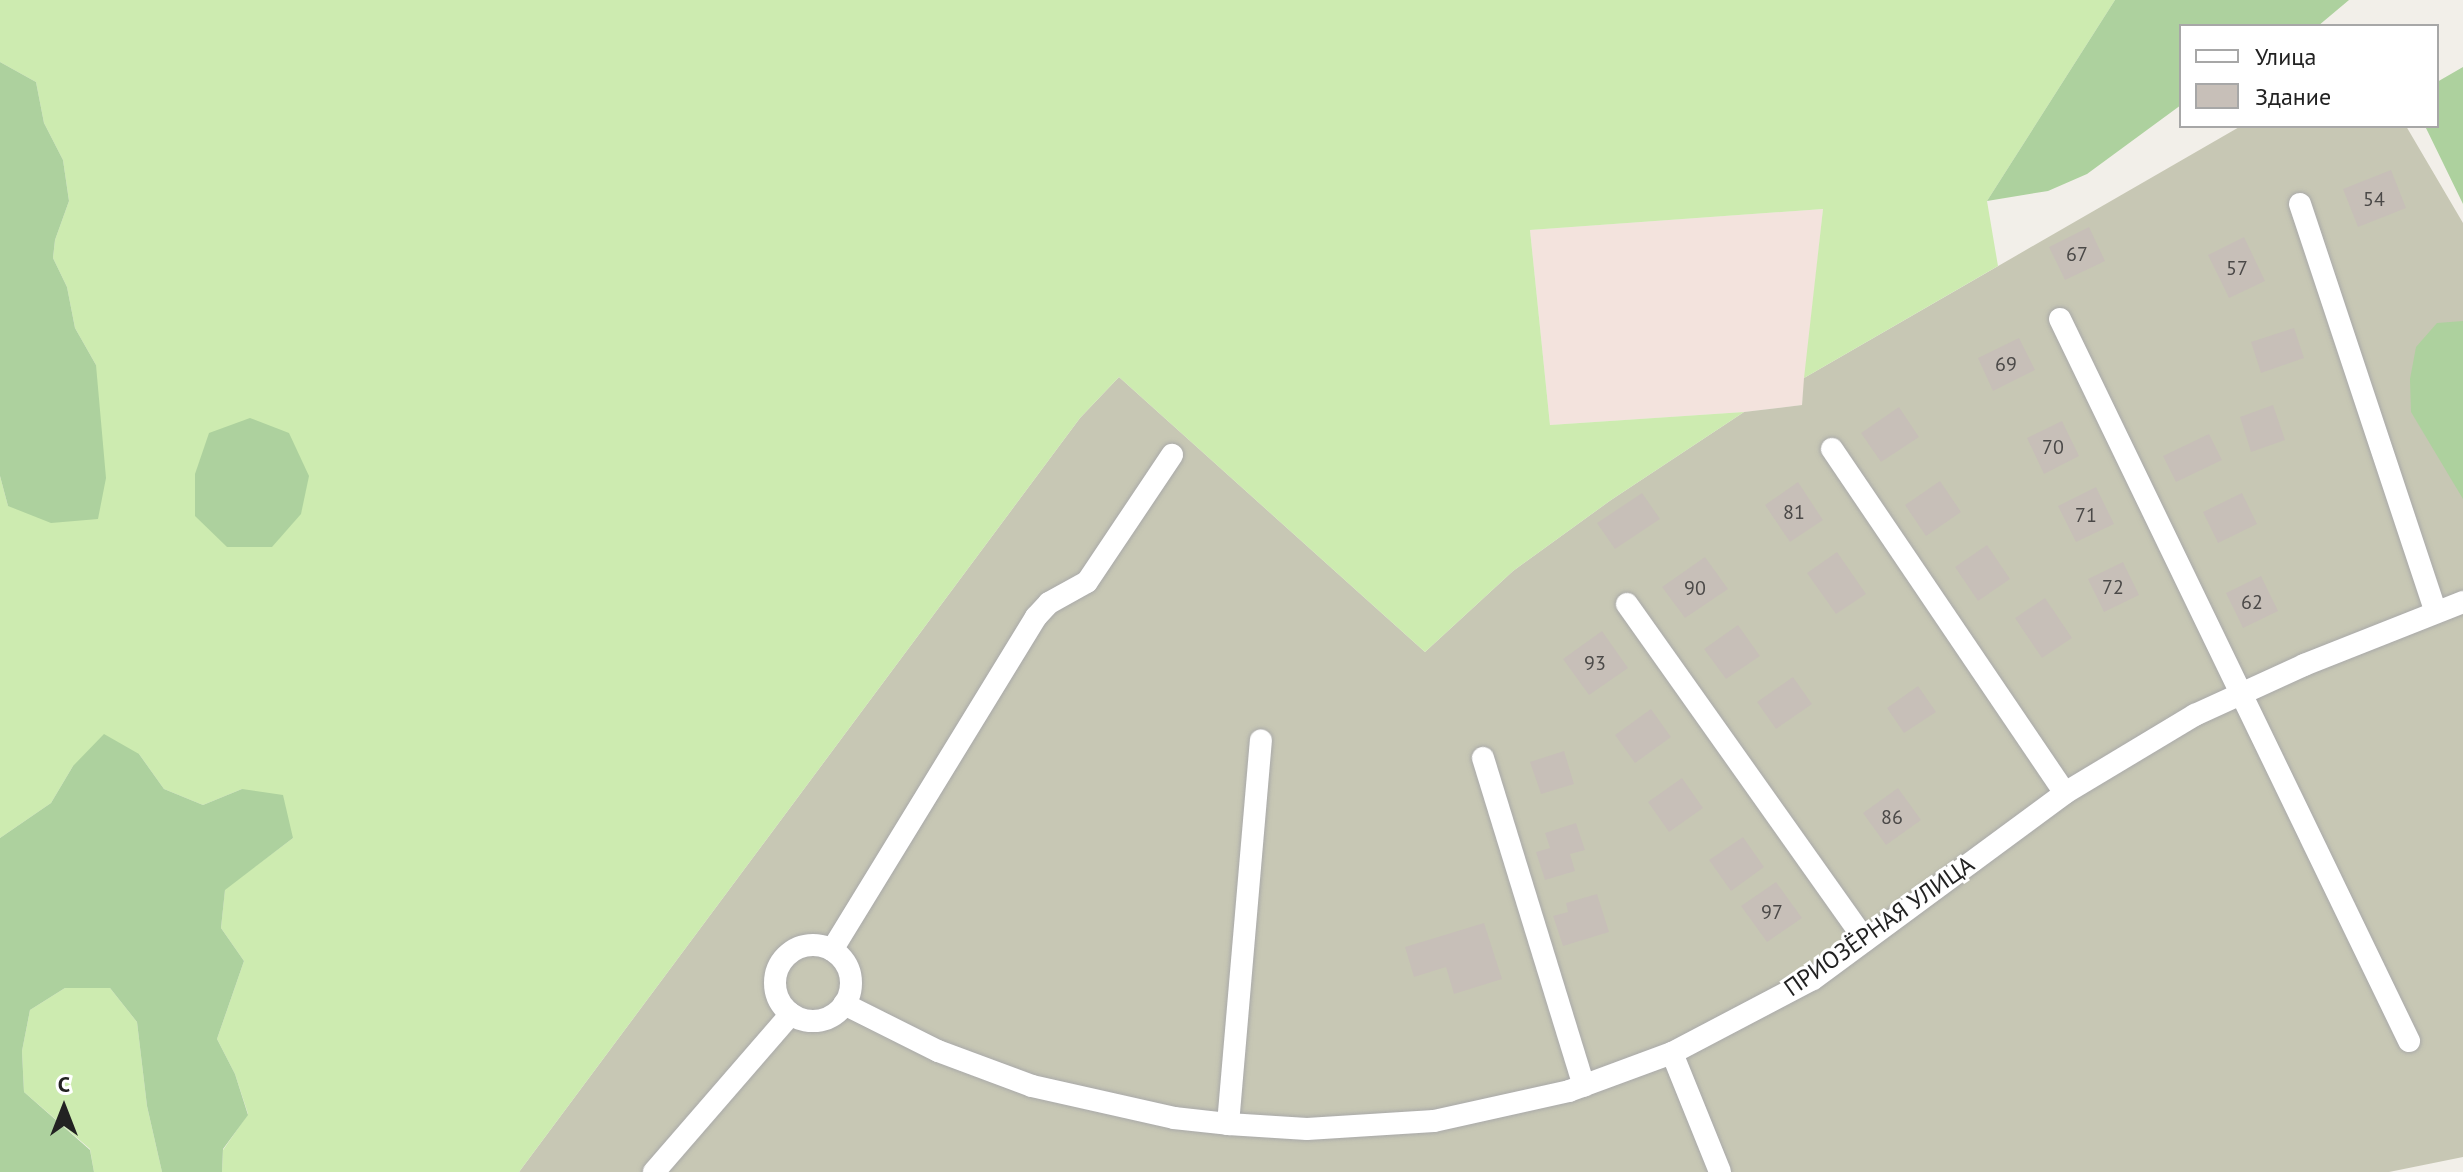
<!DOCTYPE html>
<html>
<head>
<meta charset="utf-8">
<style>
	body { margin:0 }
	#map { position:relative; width:2463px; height:1172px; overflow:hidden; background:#f2efe9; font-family:"PT Sans",sans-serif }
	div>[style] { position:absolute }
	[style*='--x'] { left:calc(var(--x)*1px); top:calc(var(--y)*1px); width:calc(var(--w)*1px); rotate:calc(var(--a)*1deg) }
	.military>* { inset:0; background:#f3e3dd }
	.construction>* { inset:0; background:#c7c7b4 }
	.grass>* { inset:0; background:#cdebb0 }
	.forest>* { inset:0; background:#add19e }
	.building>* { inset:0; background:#c7bfb8 }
	.roads { filter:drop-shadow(0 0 2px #a9a9a9) drop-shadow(0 0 2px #a9a9a9) }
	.minor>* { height:22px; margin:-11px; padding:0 11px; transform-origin:11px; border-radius:11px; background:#fff }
	.minor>.ring { margin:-11px; padding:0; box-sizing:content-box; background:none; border:22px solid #fff; border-radius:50% }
	span { translate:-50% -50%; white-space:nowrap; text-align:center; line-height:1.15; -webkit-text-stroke:6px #fff; paint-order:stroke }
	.number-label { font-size:20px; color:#4b4948 }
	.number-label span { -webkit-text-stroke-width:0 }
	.street-label { font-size:24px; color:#222 }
	.legend { position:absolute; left:2179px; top:24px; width:260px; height:104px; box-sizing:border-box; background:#fff; border:2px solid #a7a7a7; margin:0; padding:10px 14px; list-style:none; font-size:24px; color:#222 }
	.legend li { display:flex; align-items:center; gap:16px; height:40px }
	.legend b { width:40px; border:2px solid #a7a7a7 }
	.north { position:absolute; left:24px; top:1068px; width:80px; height:80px; -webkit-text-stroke:6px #fff; paint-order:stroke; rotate:0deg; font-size:22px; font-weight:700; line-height:32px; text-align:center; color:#222 }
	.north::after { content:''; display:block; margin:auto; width:28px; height:36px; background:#222; clip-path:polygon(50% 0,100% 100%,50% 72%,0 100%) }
</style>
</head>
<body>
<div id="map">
	<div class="military">
		<i style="clip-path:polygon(1823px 209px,1802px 405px,1744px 412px,1550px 425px,1530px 230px)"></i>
	</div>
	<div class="construction">
		<i style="clip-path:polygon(2241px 126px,2406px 126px,2463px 223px,2463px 1157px,2389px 1172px,519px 1172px,1080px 418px,1119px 377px,1425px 652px,1513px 571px,1611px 500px,1744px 412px,1802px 405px,1804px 378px)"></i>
	</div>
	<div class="grass">
		<i style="clip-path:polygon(0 0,2115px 0,1987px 201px,1998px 266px,1804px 378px,1823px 209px,1530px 230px,1550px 425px,1744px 412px,1611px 500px,1513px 571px,1425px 652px,1119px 377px,1080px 418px,519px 1172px,222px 1172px,223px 1150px,248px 1114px,235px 1074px,217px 1039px,244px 961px,221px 928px,225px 889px,293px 838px,242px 789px,203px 805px,164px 789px,139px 754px,73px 766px,51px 803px,0 838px,0 476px,8px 506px,96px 365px,75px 328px,67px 287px,53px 258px,55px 240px,69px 201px,63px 160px,44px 123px,36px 82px,0 62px)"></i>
		<i style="clip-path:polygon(65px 988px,110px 988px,137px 1022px,147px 1106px,162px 1172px,94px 1172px,90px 1149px,24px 1092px,22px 1051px,30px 1010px)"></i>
	</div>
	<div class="forest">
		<i style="clip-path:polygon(2115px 0,2349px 0,2318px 26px,2181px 26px,2181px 105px,2087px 174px,2048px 191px,1987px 201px)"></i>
		<i style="clip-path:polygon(0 62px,36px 82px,44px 123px,63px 160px,69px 201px,55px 240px,53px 258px,67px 287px,75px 328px,96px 365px,106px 478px,98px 519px,51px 523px,8px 506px,0 476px)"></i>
		<i style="clip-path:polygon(2463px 67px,2463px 204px,2425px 126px,2437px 126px,2437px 82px)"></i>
		<i style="clip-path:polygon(2463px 321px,2463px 499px,2411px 412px,2410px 379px,2416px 347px,2437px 323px)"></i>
		<i style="clip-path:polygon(250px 418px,289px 433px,309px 476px,301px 514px,272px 547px,227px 547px,195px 516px,195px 474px,209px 433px)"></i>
		<i style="clip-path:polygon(104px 734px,139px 754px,164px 789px,203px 805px,242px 789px,283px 795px,293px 838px,225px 890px,221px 928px,244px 961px,217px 1039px,235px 1074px,248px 1115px,223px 1149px,222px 1172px,162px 1172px,147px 1106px,137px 1022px,110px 988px,65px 988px,30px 1010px,22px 1051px,24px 1092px,90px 1150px,94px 1172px,0 1172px,0 838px,51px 803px,73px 766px)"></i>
	</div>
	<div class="building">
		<i style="clip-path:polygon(2391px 170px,2406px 208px,2358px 227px,2343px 189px)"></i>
		<i style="clip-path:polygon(2089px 227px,2105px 261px,2065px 280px,2049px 247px)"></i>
		<i style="clip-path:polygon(2244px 237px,2265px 281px,2229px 298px,2208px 255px)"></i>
		<i style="clip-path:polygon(2294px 328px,2304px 358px,2261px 373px,2251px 342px)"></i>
		<i style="clip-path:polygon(2019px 338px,2035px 370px,1993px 391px,1978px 358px)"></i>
		<i style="clip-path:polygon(2273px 405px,2285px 440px,2251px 452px,2240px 417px)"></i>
		<i style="clip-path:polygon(1899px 407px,1919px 437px,1881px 462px,1861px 433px)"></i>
		<i style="clip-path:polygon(2062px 421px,2079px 456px,2044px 474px,2027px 438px)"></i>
		<i style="clip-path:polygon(2209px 434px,2222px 460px,2176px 482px,2163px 456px)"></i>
		<i style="clip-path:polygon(1940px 481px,1961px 512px,1926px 536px,1905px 505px)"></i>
		<i style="clip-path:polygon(1798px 482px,1823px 520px,1790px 542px,1765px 505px)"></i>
		<i style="clip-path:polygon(2096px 487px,2114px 524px,2076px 542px,2058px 506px)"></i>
		<i style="clip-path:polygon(1642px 493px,1660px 519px,1615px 549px,1597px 523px)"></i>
		<i style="clip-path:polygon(2242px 493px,2257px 524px,2218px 543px,2203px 512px)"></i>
		<i style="clip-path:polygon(1987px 545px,2010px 579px,1978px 601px,1955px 567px)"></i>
		<i style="clip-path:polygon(1837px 552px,1866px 594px,1836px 614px,1807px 573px)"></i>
		<i style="clip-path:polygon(1705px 557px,1728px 589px,1685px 618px,1662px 587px)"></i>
		<i style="clip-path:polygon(2123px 562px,2139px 595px,2104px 612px,2088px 579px)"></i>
		<i style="clip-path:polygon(2261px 576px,2278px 611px,2243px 628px,2226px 593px)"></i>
		<i style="clip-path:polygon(2045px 598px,2072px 638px,2042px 658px,2015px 618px)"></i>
		<i style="clip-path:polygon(1738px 625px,1760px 656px,1726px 679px,1704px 649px)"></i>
		<i style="clip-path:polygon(1602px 631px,1628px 668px,1589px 695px,1563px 659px)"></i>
		<i style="clip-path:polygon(1793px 677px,1812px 704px,1776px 729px,1757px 702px)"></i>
		<i style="clip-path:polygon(1918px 686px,1936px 712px,1904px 733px,1887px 708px)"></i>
		<i style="clip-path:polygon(1651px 709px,1671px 737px,1635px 763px,1615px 735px)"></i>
		<i style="clip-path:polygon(1564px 751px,1574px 784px,1541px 794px,1530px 762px)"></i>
		<i style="clip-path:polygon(1682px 778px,1703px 808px,1669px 832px,1648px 802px)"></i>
		<i style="clip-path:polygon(1898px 788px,1921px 820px,1886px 845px,1863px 813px)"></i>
		<i style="clip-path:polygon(1576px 823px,1585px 850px,1570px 854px,1575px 871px,1545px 880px,1536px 852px,1550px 848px,1545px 833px)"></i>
		<i style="clip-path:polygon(1743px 837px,1764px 867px,1731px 891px,1709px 860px)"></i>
		<i style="clip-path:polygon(1776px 882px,1802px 918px,1767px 942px,1741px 906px)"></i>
		<i style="clip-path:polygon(1597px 894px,1609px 932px,1563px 946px,1553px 916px,1568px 912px,1566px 903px)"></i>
		<i style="clip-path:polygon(1484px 923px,1502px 979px,1454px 994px,1446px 967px,1414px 977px,1405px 947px)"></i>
	</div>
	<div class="roads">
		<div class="minor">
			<i style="--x:2300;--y:204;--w:429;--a:71.6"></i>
			<i style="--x:2060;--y:319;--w:802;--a:64.2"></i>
			<i style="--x:1832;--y:449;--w:415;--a:55.9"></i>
			<i style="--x:1627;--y:604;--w:412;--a:54.7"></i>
			<i style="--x:1483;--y:758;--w:343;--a:72.9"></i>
			<i class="ring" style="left:775px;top:945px;width:54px;height:54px"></i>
			<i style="--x:832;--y:950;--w:391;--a:-58.5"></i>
			<i style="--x:1036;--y:617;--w:19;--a:-47"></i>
			<i style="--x:1049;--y:603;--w:43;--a:-28.9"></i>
			<i style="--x:1087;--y:582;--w:153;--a:-56.2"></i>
			<i style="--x:844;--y:1004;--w:105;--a:26.6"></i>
			<i style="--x:938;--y:1051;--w:100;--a:20.4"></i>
			<i style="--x:1032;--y:1086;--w:146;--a:12.7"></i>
			<i style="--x:1174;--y:1118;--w:54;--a:6.3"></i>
			<i style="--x:1228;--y:1124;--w:79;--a:3.6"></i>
			<i style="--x:1307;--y:1129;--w:127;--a:-3.6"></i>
			<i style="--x:1434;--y:1121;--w:138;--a:-12.5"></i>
			<i style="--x:1569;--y:1091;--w:110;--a:-20.3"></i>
			<i style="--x:1672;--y:1053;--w:159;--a:-27.7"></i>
			<i style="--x:1813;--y:979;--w:313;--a:-36.4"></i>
			<i style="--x:2065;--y:793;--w:152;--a:-31"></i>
			<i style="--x:2195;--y:715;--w:120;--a:-24.6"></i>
			<i style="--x:2304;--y:665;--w:171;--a:-21.6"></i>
			<i style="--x:1672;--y:1053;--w:128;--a:68"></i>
			<i style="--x:1228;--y:1124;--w:385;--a:-85.1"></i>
			<i style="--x:654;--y:1172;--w:209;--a:-49.1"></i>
		</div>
	</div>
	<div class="number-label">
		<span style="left:2374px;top:199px">54</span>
		<span style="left:2077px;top:254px">67</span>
		<span style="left:2237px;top:268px">57</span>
		<span style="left:2006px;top:364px">69</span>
		<span style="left:2053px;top:447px">70</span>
		<span style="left:1794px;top:512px">81</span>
		<span style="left:2086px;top:515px">71</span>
		<span style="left:2113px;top:587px">72</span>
		<span style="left:1695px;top:588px">90</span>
		<span style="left:2252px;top:602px">62</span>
		<span style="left:1595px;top:663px">93</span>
		<span style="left:1892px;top:817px">86</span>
		<span style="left:1772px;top:912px">97</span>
	</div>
	<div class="street-label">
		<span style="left:1879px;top:926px;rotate:-35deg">ПРИОЗЁРНАЯ УЛИЦА</span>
	</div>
	<ul class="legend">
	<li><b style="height:10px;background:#fff"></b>Улица</li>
	<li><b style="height:22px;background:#c7bfb8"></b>Здание</li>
	</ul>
	<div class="north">С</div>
</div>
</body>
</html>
